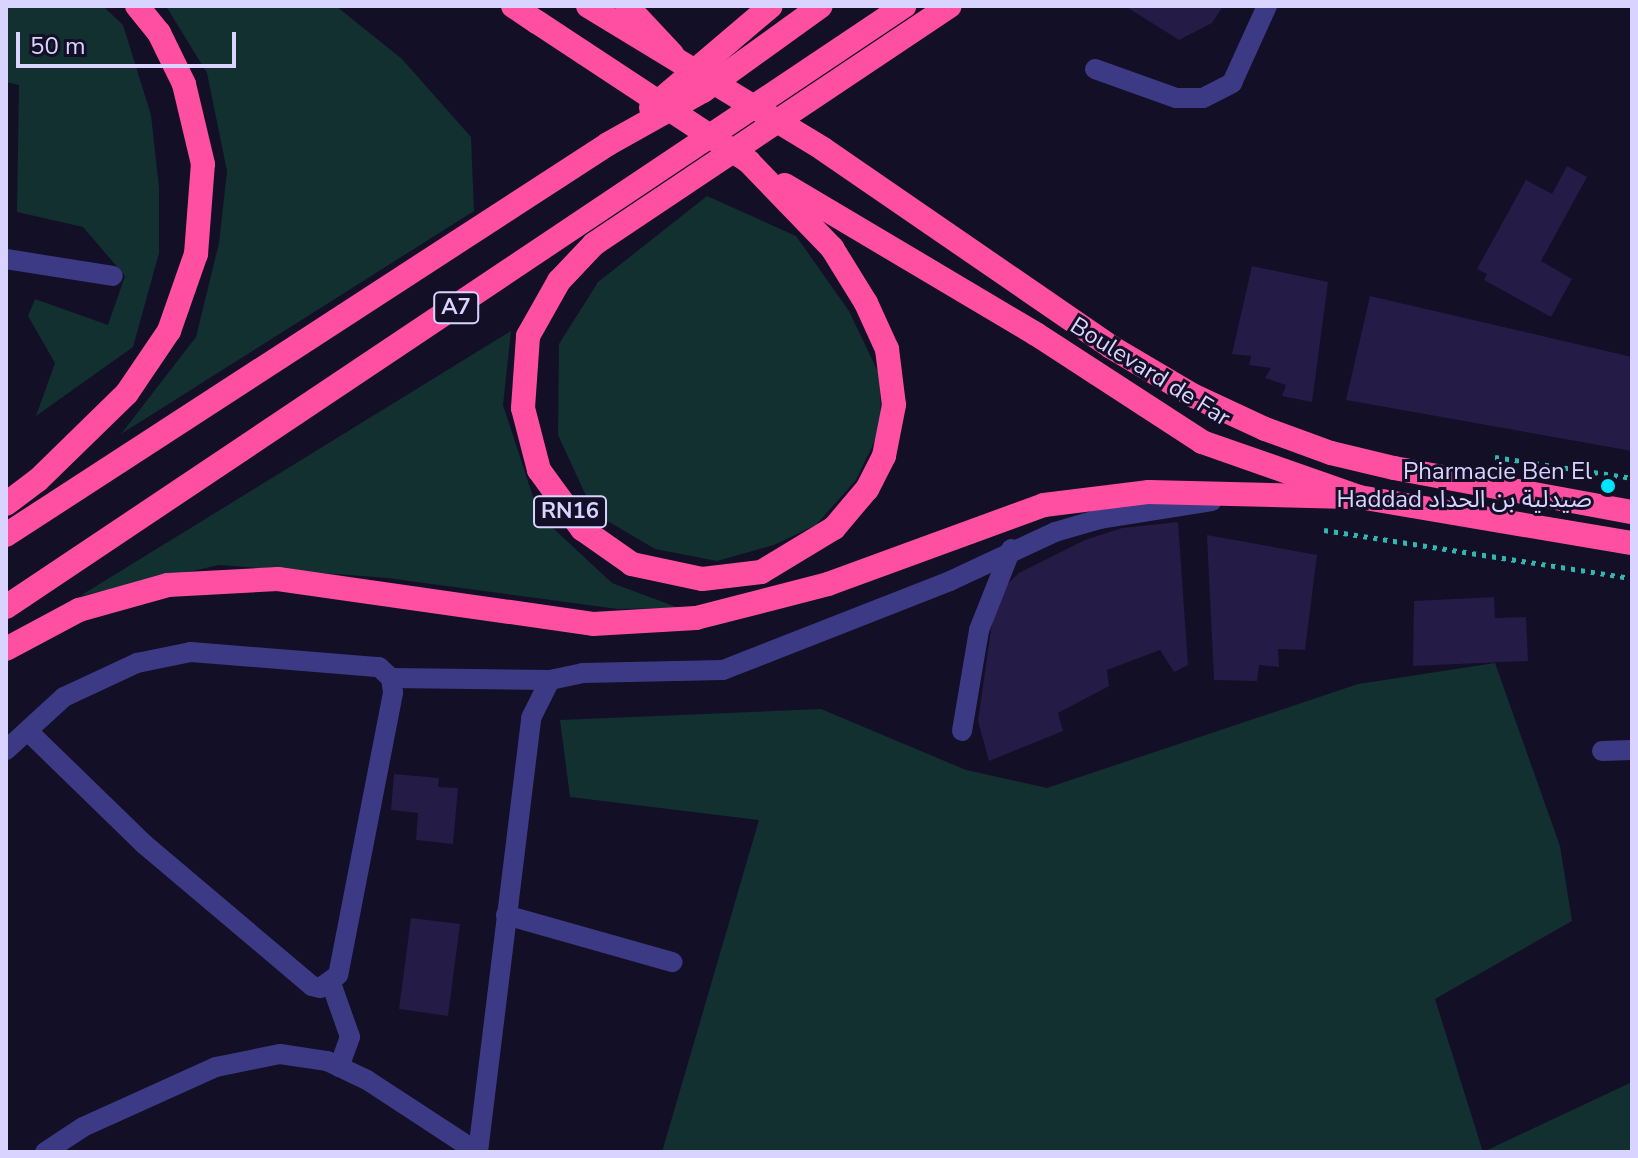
<!DOCTYPE html>
<html>
<head>
<meta charset="utf-8">
<style>
	body { margin:0 }
	#map { position:relative; width:1638px; height:1158px; overflow:hidden; background:#130f26; font-family:"Nunito Sans","Noto Sans Arabic",sans-serif }
	div>[style] { position:absolute }
	[style*='--x'] { left:calc(var(--x)*1px); top:calc(var(--y)*1px); width:calc(var(--w)*1px); rotate:calc(var(--a)*1deg) }
	.green>* { inset:0; background:#12302f }
	.building>* { inset:0; background:#241b47 }
	.path>* { height:5px; margin-top:-2.5px; transform-origin:0; background:repeating-linear-gradient(90deg,#2fb8b0 0 4px,transparent 0 10px) }
	.minor>* { height:20px; margin:-10px; padding:0 10px; transform-origin:10px; border-radius:10px; background:#3d3a85 }
	.highway>* { height:24px; margin:-12px; padding:0 12px; transform-origin:12px; border-radius:12px; background:#ff4fa3 }
	.highway-bridge>* { height:24px; margin:-12px; padding:0 12px; transform-origin:12px; border-radius:12px; background:#ff4fa3 }
	.dots>* { width:22px; height:22px; translate:-50% -50%; box-sizing:border-box; border:4px solid #130f26; border-radius:50% }
	span { translate:-50% -50%; white-space:nowrap; text-align:center; line-height:1.15; -webkit-text-stroke:6px #130f26; paint-order:stroke }
	.shield-label span { padding:2px 6px; background:#130f26; border:2px solid; border-radius:6px; -webkit-text-stroke-width:0 }
	.shield-label { font-size:22px; color:#d9d4ff; font-weight:700 }
	.street-label { font-size:24px; color:#d9d4ff }
	.poi-label { font-size:24px; color:#d9d4ff }
	.right { translate:-100% -50%; text-align:right }
	.frame { position:absolute; inset:0; border:8px solid #d9d4ff; pointer-events:none }
	.scale { position:absolute; left:16px; top:32px; width:220px; height:36px; box-sizing:border-box; border:4px solid #d9d4ff; border-top:0; padding-left:10px; font-size:24px; line-height:28px; white-space:nowrap; color:#d9d4ff; -webkit-text-stroke:6px #130f26; paint-order:stroke }
</style>
</head>
<body>
<div id="map">
	<div class="green">
		<i style="clip-path:polygon(6px 6px,103px 6px,123px 25px,151px 115px,159px 187px,159px 253px,133px 347px,36px 416px,55px 363px,28px 316px,35px 299px,108px 325px,125px 276px,83px 227px,17px 212px,19px 85px,6px 82px)"></i>
		<i style="clip-path:polygon(166px 6px,336px 6px,402px 59px,471px 137px,474px 211px,121px 434px,196px 337px,219px 243px,227px 171px,207px 73px)"></i>
		<i style="clip-path:polygon(707px 196px,796px 236px,849px 311px,880px 376px,881px 428px,856px 480px,816px 525px,774px 545px,717px 561px,655px 549px,594px 513px,558px 435px,559px 344px,598px 282px)"></i>
		<i style="clip-path:polygon(511px 331px,503px 405px,539px 515px,612px 583px,679px 608px,618px 609px,387px 578px,219px 565px,80px 596px)"></i>
		<i style="clip-path:polygon(1495px 663px,1560px 846px,1572px 921px,1435px 999px,1483px 1152px,662px 1152px,759px 820px,570px 797px,560px 720px,821px 709px,966px 770px,1047px 788px,1358px 684px)"></i>
		<i style="clip-path:polygon(1632px 1082px,1632px 1152px,1483px 1152px)"></i>
	</div>
	<div class="building">
		<i style="clip-path:polygon(1125px 6px,1223px 6px,1212px 23px,1179px 40px)"></i>
		<i style="clip-path:polygon(1567px 166px,1587px 177px,1541px 261px,1572px 279px,1551px 317px,1484px 280px,1487px 274px,1477px 269px,1526px 180px,1552px 194px)"></i>
		<i style="clip-path:polygon(1252px 266px,1328px 282px,1312px 402px,1282px 396px,1286px 385px,1265px 378px,1271px 368px,1249px 365px,1251px 356px,1232px 354px)"></i>
		<i style="clip-path:polygon(1370px 296px,1632px 357px,1632px 451px,1346px 400px)"></i>
		<i style="clip-path:polygon(1178px 522px,1188px 665px,1174px 672px,1160px 650px,1107px 670px,1109px 686px,1058px 713px,1063px 731px,989px 761px,978px 721px,996px 595px,1019px 573px,1085px 540px,1122px 528px)"></i>
		<i style="clip-path:polygon(1207px 535px,1317px 555px,1305px 650px,1278px 649px,1279px 667px,1259px 665px,1257px 681px,1214px 680px)"></i>
		<i style="clip-path:polygon(1494px 597px,1495px 618px,1526px 617px,1528px 661px,1413px 666px,1414px 601px)"></i>
		<i style="clip-path:polygon(394px 774px,439px 778px,438px 787px,458px 788px,453px 844px,416px 840px,418px 813px,391px 810px)"></i>
		<i style="clip-path:polygon(411px 918px,460px 924px,448px 1016px,399px 1009px)"></i>
	</div>
	<div class="path">
		<i style="--x:1495;--y:457;--w:139;--a:8.7"></i>
		<i style="--x:1324;--y:530;--w:312;--a:8.9"></i>
	</div>
	<div class="minor">
		<i style="--x:1095;--y:69;--w:86;--a:19.7"></i>
		<i style="--x:1176;--y:98;--w:27;--a:0"></i>
		<i style="--x:1203;--y:98;--w:33;--a:-27"></i>
		<i style="--x:1232;--y:83;--w:85;--a:-65.6"></i>
		<i style="--x:6;--y:259;--w:108;--a:9"></i>
		<i style="--x:391;--y:678;--w:159;--a:0.7"></i>
		<i style="--x:962;--y:731;--w:102;--a:-80.4"></i>
		<i style="--x:979;--y:630;--w:87;--a:-68.4"></i>
		<i style="--x:6;--y:750;--w:79;--a:-42.4"></i>
		<i style="--x:64;--y:697;--w:81;--a:-25"></i>
		<i style="--x:137;--y:663;--w:55;--a:-11.5"></i>
		<i style="--x:191;--y:652;--w:189;--a:4.6"></i>
		<i style="--x:379;--y:667;--w:16;--a:43"></i>
		<i style="--x:391;--y:678;--w:15;--a:82"></i>
		<i style="--x:393;--y:693;--w:287;--a:101"></i>
		<i style="--x:338;--y:975;--w:22;--a:144"></i>
		<i style="--x:320;--y:988;--w:8;--a:-166"></i>
		<i style="--x:312;--y:986;--w:220;--a:-139.8"></i>
		<i style="--x:144;--y:844;--w:162;--a:-135.8"></i>
		<i style="--x:1602;--y:751;--w:30;--a:-2"></i>
		<i style="--x:506;--y:915;--w:173;--a:15.8"></i>
		<i style="--x:331;--y:983;--w:57;--a:70.6"></i>
		<i style="--x:350;--y:1037;--w:32;--a:110"></i>
		<i style="--x:45;--y:1152;--w:45;--a:-33.3"></i>
		<i style="--x:83;--y:1127;--w:146;--a:-24.3"></i>
		<i style="--x:216;--y:1067;--w:65;--a:-11.5"></i>
		<i style="--x:280;--y:1054;--w:48;--a:8.5"></i>
		<i style="--x:327;--y:1061;--w:44;--a:25.4"></i>
		<i style="--x:367;--y:1080;--w:131;--a:33.2"></i>
		<i style="--x:478;--y:1152;--w:437;--a:-83"></i>
		<i style="--x:531;--y:718;--w:42;--a:-63.4"></i>
		<i style="--x:550;--y:680;--w:34;--a:-12"></i>
		<i style="--x:583;--y:673;--w:140;--a:-1.2"></i>
		<i style="--x:723;--y:670;--w:244;--a:-21.4"></i>
		<i style="--x:950;--y:581;--w:116;--a:-25"></i>
		<i style="--x:1055;--y:532;--w:47;--a:-16.1"></i>
		<i style="--x:1100;--y:519;--w:113;--a:-9.1"></i>
	</div>
	<div class="highway">
		<i style="--x:513;--y:6;--w:29;--a:34"></i>
		<i style="--x:627;--y:6;--w:66;--a:46.8"></i>
		<i style="--x:651;--y:108;--w:157;--a:-40.4"></i>
		<i style="--x:823;--y:149;--w:349;--a:34.5"></i>
		<i style="--x:1111;--y:347;--w:96;--a:30.6"></i>
		<i style="--x:1194;--y:396;--w:78;--a:24.9"></i>
		<i style="--x:1265;--y:429;--w:70;--a:20"></i>
		<i style="--x:1331;--y:453;--w:65;--a:13.4"></i>
		<i style="--x:1394;--y:468;--w:242;--a:10.5"></i>
		<i style="--x:749;--y:162;--w:120;--a:46"></i>
		<i style="--x:832;--y:248;--w:65;--a:58.3"></i>
		<i style="--x:866;--y:303;--w:51;--a:65.5"></i>
		<i style="--x:887;--y:349;--w:56;--a:82.9"></i>
		<i style="--x:894;--y:405;--w:52;--a:101.1"></i>
		<i style="--x:884;--y:456;--w:37;--a:117"></i>
		<i style="--x:867;--y:489;--w:51;--a:130.2"></i>
		<i style="--x:834;--y:528;--w:85;--a:148.9"></i>
		<i style="--x:761;--y:572;--w:59;--a:173.2"></i>
		<i style="--x:702;--y:579;--w:72;--a:-167.9"></i>
		<i style="--x:632;--y:564;--w:61;--a:-145"></i>
		<i style="--x:582;--y:529;--w:73;--a:-126.1"></i>
		<i style="--x:539;--y:470;--w:64;--a:-104.5"></i>
		<i style="--x:523;--y:408;--w:72;--a:-86"></i>
		<i style="--x:528;--y:336;--w:63;--a:-60.6"></i>
		<i style="--x:559;--y:281;--w:51;--a:-46.6"></i>
		<i style="--x:594;--y:244;--w:428;--a:-33.8"></i>
		<i style="--x:785;--y:185;--w:292;--a:30.7"></i>
		<i style="--x:1036;--y:334;--w:198;--a:33"></i>
		<i style="--x:1202;--y:442;--w:166;--a:19.3"></i>
		<i style="--x:1359;--y:497;--w:277;--a:9.6"></i>
		<i style="--x:6;--y:504;--w:40;--a:-37"></i>
		<i style="--x:38;--y:480;--w:124;--a:-44.3"></i>
		<i style="--x:127;--y:393;--w:75;--a:-55.9"></i>
		<i style="--x:169;--y:331;--w:82;--a:-70.7"></i>
		<i style="--x:196;--y:254;--w:90;--a:-85.6"></i>
		<i style="--x:203;--y:164;--w:82;--a:-103.4"></i>
		<i style="--x:184;--y:84;--w:57;--a:-116.1"></i>
		<i style="--x:159;--y:33;--w:35;--a:-129"></i>
		<i style="--x:6;--y:535;--w:718;--a:-33"></i>
		<i style="--x:608;--y:144;--w:109;--a:-29.2"></i>
		<i style="--x:703;--y:91;--w:145;--a:-35.8"></i>
		<i style="--x:6;--y:607;--w:1081;--a:-33.79"></i>
		<i style="--x:6;--y:649;--w:83;--a:-28.1"></i>
		<i style="--x:79;--y:610;--w:92;--a:-15.7"></i>
		<i style="--x:168;--y:585;--w:110;--a:-3.1"></i>
		<i style="--x:278;--y:579;--w:318;--a:8.1"></i>
		<i style="--x:593;--y:624;--w:103;--a:-3.3"></i>
		<i style="--x:696;--y:618;--w:136;--a:-14.4"></i>
		<i style="--x:828;--y:584;--w:230;--a:-20.1"></i>
		<i style="--x:1044;--y:505;--w:106;--a:-7.1"></i>
		<i style="--x:1149;--y:492;--w:210;--a:1.4"></i>
	</div>
	<div class="highway-bridge">
		<i style="--x:588;--y:6;--w:275;--a:31.3"></i>
		<i style="--x:537;--y:22;--w:254;--a:33.4"></i>
	</div>
	<div class="dots">
		<i style="left:1608px;top:486px;background:#00e5ff"></i>
	</div>
	<div class="shield-label">
		<span style="left:456px;top:308px">A7</span>
		<span style="left:570px;top:512px">RN16</span>
	</div>
	<div class="street-label">
		<span style="left:1150px;top:372px;rotate:32deg">Boulevard de Far</span>
	</div>
	<div class="poi-label">
		<span class="right" style="left:1592px;top:486px">Pharmacie Ben El<br>Haddad صيدلية بن الحداد</span>
	</div>
	<div class="frame"></div>
	<div class="scale">50 m</div>
</div>
</body>
</html>
